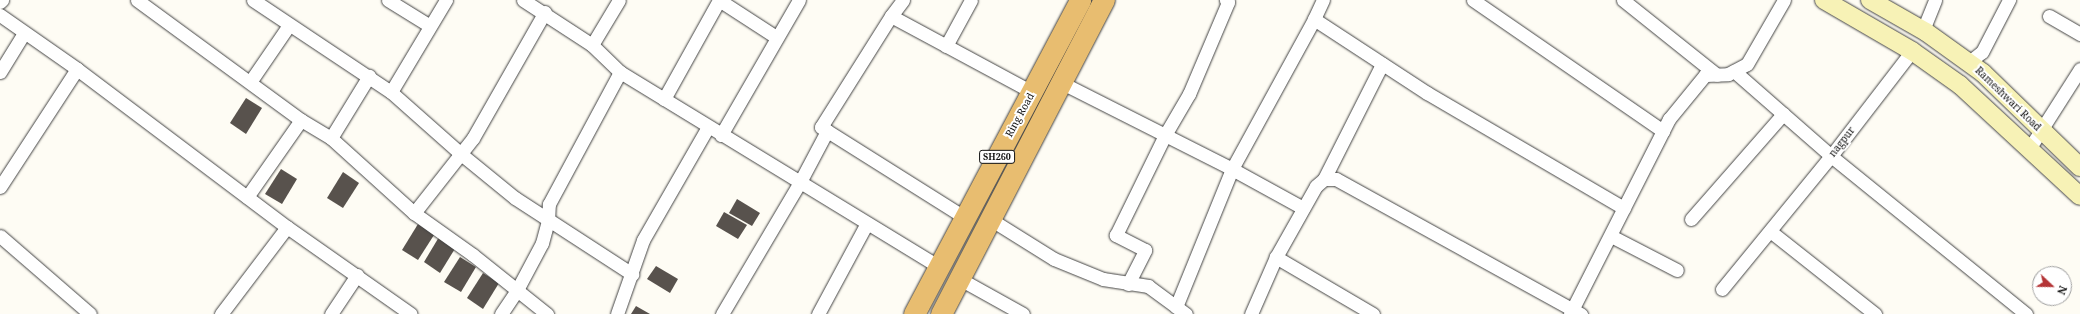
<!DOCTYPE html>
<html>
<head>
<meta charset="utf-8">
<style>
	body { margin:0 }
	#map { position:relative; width:2080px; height:314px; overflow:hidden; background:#fefcf4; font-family:"Noto Serif",serif }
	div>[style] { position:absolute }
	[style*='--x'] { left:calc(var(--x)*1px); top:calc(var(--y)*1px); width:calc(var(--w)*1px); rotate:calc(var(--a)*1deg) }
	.building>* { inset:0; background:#58524d }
	.roads { filter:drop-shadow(0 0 1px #434343) drop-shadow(0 0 1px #434343) }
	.minor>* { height:13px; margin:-6.5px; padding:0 6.5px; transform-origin:6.5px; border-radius:6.5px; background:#fff }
	.secondary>* { height:18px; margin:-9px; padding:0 9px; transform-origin:9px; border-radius:9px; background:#f7f2b6 }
	.trunk>* { height:21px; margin:-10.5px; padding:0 10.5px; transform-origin:10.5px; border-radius:10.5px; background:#e8bd70 }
	span { translate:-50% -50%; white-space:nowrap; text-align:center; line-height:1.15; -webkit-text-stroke:4px #fff; paint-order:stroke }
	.shield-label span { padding:1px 3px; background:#fff; border:1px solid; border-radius:3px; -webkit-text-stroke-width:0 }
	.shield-label { font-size:9px; color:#101010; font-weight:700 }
	.street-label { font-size:10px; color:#101010 }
	.north { position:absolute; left:2032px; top:266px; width:40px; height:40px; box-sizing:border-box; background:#fff; border:1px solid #9f9f9f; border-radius:50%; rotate:112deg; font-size:11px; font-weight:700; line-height:16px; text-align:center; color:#101010 }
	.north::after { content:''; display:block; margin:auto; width:14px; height:18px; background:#b43436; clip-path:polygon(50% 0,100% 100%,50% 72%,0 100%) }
</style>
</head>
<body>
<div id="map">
	<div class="building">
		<i style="clip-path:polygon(246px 98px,262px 108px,246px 134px,230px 123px)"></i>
		<i style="clip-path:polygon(281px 169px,297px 179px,282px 204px,265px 194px)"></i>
		<i style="clip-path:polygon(343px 172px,359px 183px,343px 208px,327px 198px)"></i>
		<i style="clip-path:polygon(737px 199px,760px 213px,752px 226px,729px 213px)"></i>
		<i style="clip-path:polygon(724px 212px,747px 225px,738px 239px,716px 226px)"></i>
		<i style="clip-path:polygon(418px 224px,434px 235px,418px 260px,402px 250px)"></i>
		<i style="clip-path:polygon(439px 237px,456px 247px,440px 273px,424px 262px)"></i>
		<i style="clip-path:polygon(460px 257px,476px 267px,461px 292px,444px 282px)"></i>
		<i style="clip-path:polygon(656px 266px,678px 279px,670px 293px,647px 279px)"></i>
		<i style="clip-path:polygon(483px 273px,499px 283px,483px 309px,467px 298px)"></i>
		<i style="clip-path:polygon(636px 306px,650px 314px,631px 314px)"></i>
	</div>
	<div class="roads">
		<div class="minor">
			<i style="--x:137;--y:0;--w:203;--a:36.2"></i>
			<i style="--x:301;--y:120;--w:35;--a:31"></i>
			<i style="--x:331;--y:138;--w:112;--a:42.1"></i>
			<i style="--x:414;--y:213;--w:72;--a:35.4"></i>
			<i style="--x:473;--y:255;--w:95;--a:38.6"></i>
			<i style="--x:253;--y:0;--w:166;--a:33.7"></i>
			<i style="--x:388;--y:0;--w:49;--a:31.8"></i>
			<i style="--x:446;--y:0;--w:107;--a:120.9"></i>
			<i style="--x:391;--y:92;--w:94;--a:41.5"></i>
			<i style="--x:461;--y:154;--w:70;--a:39.2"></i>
			<i style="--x:515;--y:198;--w:140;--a:33"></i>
			<i style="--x:523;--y:0;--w:82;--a:33.1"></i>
			<i style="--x:592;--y:45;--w:39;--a:44"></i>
			<i style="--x:620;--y:72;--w:374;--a:31.4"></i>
			<i style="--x:719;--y:0;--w:68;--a:33"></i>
			<i style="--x:1473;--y:0;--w:231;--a:34.6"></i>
			<i style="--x:1623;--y:0;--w:120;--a:38.6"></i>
			<i style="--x:0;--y:2;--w:3;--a:-45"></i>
			<i style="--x:0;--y:15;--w:94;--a:35"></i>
			<i style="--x:77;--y:69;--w:263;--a:37"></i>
			<i style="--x:287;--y:227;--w:151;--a:35.1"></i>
			<i style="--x:891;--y:16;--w:20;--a:-53"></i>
			<i style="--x:2049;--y:16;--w:36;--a:30"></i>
			<i style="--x:1314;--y:19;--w:21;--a:-65"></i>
			<i style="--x:1923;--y:30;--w:32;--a:-68"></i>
			<i style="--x:592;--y:45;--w:52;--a:-59"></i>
			<i style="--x:946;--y:46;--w:52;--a:-61.5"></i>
			<i style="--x:1969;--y:62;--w:16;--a:-38"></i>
			<i style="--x:1982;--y:52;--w:59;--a:-62.6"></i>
			<i style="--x:1734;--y:71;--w:129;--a:41.2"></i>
			<i style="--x:1831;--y:156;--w:251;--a:39"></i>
			<i style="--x:0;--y:72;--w:46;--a:-58.4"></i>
			<i style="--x:250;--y:82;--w:69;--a:-55.6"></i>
			<i style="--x:1062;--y:83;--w:191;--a:26.8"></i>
			<i style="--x:1232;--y:169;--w:149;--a:112.1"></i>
			<i style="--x:664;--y:99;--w:113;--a:-60.9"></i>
			<i style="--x:721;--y:135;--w:156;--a:-60"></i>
			<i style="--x:331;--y:138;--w:73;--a:-58.5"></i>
			<i style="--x:2029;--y:149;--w:95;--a:-57.5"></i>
			<i style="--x:1324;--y:179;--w:129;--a:-63.2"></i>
			<i style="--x:0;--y:187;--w:141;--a:-56.9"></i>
			<i style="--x:247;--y:197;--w:94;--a:-55"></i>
			<i style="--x:1303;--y:208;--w:81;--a:-151.2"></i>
			<i style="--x:1232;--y:169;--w:171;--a:-61.3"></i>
			<i style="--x:1314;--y:19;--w:135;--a:33.2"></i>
			<i style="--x:1427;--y:93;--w:228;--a:30.3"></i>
			<i style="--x:414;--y:213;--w:95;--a:-51.8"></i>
			<i style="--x:473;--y:138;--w:145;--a:-60.3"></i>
			<i style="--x:964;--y:217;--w:169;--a:-147.8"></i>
			<i style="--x:821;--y:127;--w:131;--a:-57.8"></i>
			<i style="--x:891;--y:16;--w:160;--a:28.3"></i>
			<i style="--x:990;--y:219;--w:75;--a:32"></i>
			<i style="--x:1054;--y:259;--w:53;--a:22.2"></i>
			<i style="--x:1103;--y:279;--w:46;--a:8.8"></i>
			<i style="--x:1148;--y:286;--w:47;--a:36.4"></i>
			<i style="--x:1691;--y:219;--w:140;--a:-48.8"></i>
			<i style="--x:1770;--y:231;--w:134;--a:38.3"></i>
			<i style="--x:0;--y:236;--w:119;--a:40.9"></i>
			<i style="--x:1611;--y:236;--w:74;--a:27.3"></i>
			<i style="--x:960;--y:279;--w:72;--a:29.1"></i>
			<i style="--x:1128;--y:284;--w:38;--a:-63"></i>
			<i style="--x:1145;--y:250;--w:33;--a:-153"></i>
			<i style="--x:1116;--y:235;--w:111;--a:-63.9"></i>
			<i style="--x:1165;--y:135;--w:48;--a:-59.7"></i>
			<i style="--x:1189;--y:94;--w:100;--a:-67"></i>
			<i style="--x:1228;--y:2;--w:3;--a:-135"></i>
			<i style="--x:1722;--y:289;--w:172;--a:-50.7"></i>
			<i style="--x:1831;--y:156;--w:133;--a:-52.4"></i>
			<i style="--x:221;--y:314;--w:109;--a:-52.8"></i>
			<i style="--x:331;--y:314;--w:47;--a:-56.3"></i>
			<i style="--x:501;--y:314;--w:29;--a:-56"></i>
			<i style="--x:517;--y:290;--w:53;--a:-62"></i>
			<i style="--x:542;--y:243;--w:23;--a:-75"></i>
			<i style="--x:548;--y:221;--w:17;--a:-87"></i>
			<i style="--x:549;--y:204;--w:150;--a:-61.7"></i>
			<i style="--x:617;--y:314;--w:78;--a:-70.6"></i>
			<i style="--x:643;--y:240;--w:130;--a:-60.1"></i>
			<i style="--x:722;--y:314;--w:153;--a:-59.4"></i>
			<i style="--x:800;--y:182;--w:58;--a:-62.1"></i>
			<i style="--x:818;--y:314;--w:103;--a:-61.7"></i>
			<i style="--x:1251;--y:314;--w:62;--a:-66.3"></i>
			<i style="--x:1373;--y:314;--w:113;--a:-149.6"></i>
			<i style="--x:1276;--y:257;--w:81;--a:-60.6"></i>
			<i style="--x:1316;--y:186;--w:11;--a:-41"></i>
			<i style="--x:1324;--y:179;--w:12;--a:0"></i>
			<i style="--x:1336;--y:179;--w:280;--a:28.9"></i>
			<i style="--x:1570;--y:314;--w:219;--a:-63.1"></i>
			<i style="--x:1669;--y:119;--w:57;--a:-50.7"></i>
			<i style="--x:1705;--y:75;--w:23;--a:-2"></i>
			<i style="--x:1728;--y:74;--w:21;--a:-28"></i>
			<i style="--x:1747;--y:64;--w:74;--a:-60"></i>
		</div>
		<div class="secondary">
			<i style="--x:1824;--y:0;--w:102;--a:30.1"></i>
			<i style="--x:1912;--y:51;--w:59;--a:35.3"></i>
			<i style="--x:1960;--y:85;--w:163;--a:42.8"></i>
			<i style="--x:1870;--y:0;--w:64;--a:29.7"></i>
			<i style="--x:1926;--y:32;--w:70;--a:35.7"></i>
			<i style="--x:1983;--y:73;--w:135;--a:44.1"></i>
		</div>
		<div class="trunk">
			<i style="--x:914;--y:314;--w:355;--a:-62.1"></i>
			<i style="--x:941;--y:314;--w:354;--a:-62.6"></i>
		</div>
	</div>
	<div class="shield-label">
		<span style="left:997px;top:157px">SH260</span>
	</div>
	<div class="street-label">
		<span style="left:2008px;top:99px;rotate:44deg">Rameshwari Road</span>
		<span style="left:1020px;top:115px;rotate:-61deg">Ring Road</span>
		<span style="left:1842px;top:142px;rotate:-52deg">nagpur</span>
	</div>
	<div class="north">N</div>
</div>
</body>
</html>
